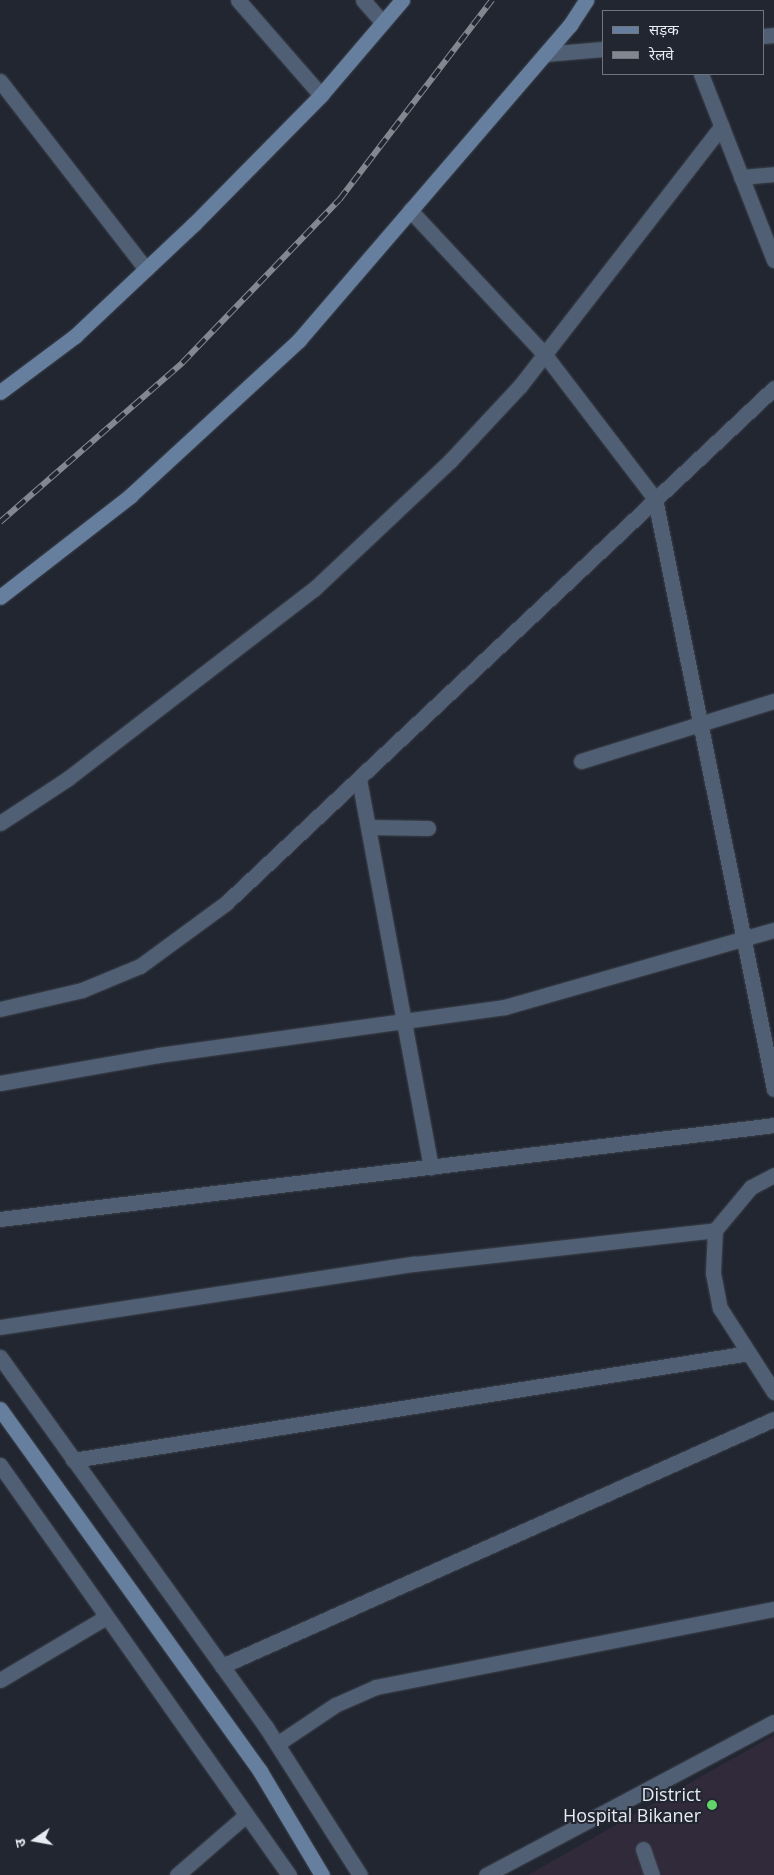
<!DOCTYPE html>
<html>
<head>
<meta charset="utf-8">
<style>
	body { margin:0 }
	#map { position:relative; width:774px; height:1875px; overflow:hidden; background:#212631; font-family:"Open Sans","Noto Sans Devanagari",sans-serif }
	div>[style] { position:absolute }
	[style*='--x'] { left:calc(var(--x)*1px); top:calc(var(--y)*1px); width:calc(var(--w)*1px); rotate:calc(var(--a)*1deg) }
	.medical>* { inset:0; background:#302a3a }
	.roads { filter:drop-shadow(0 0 1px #3d424c) drop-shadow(0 0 1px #3d424c) }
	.lane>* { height:15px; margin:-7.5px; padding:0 7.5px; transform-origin:7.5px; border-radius:7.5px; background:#505f73 }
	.street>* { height:15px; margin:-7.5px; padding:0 7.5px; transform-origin:7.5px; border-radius:7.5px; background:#505f73 }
	.secondary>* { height:15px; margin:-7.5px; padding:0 7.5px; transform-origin:7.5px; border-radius:7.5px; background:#677f9f }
	.rail>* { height:5.5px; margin-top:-2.75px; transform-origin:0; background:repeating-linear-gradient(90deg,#212631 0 11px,#838790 0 22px); box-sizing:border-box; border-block:1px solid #838790 }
	.dots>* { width:14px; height:14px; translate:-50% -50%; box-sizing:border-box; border:2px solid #212631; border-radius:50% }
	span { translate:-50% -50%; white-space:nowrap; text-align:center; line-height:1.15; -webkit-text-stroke:4px #212631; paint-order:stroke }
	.poi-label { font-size:18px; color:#e7ebf2 }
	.right { translate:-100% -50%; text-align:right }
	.legend { position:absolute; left:602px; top:10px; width:162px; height:65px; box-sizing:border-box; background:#212631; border:1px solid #70757e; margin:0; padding:6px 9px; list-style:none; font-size:15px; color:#e7ebf2 }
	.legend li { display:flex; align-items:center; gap:10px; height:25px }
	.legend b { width:25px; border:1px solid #70757e }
	.north { position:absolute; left:10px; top:1815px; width:50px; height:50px; -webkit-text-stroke:4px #212631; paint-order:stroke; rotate:258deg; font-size:14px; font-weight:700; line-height:20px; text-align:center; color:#e7ebf2 }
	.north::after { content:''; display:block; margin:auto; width:18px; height:22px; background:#e7ebf2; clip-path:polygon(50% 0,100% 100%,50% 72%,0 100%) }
</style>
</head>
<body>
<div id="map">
	<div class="medical">
		<i style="clip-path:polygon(774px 1735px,774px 1875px,528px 1875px)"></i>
	</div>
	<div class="roads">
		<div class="lane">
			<i style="--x:643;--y:1849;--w:28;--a:71"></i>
		</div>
		<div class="street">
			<i style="--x:238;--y:0;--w:126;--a:48.9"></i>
			<i style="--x:363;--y:0;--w:30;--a:49"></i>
			<i style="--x:763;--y:36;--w:11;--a:-5"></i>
			<i style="--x:545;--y:54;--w:58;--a:-4.9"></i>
			<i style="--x:701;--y:74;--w:200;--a:68.6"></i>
			<i style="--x:0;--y:81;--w:238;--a:52.2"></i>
			<i style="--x:741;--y:177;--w:33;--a:-5"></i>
			<i style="--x:410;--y:210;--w:198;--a:47"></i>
			<i style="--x:545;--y:355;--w:181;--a:52.6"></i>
			<i style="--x:655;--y:499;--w:602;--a:78.6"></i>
			<i style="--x:581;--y:761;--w:202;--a:-17.3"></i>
			<i style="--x:359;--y:779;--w:395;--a:79.5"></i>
			<i style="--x:0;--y:823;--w:80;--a:-33.3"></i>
			<i style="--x:67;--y:779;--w:312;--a:-37.6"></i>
			<i style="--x:314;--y:589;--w:187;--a:-43.3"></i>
			<i style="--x:450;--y:461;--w:103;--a:-47"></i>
			<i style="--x:520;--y:386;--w:329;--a:-52.2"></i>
			<i style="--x:369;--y:827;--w:59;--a:1"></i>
			<i style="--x:0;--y:1009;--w:84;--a:-13"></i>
			<i style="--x:82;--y:990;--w:63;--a:-22.5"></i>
			<i style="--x:140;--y:966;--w:107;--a:-36.2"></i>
			<i style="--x:226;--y:903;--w:752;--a:-43.22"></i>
			<i style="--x:0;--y:1083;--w:161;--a:-10"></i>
			<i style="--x:159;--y:1055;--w:349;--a:-7.9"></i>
			<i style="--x:505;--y:1007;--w:280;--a:-16"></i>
			<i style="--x:774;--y:1175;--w:26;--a:152"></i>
			<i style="--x:751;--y:1187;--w:56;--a:129.9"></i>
			<i style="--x:715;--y:1230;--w:43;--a:92.7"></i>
			<i style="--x:713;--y:1273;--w:36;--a:79"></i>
			<i style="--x:720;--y:1308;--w:100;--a:57.3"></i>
			<i style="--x:0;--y:1219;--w:780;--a:-6.92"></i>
			<i style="--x:0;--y:1327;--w:419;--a:-8.7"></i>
			<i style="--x:414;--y:1264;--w:303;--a:-6.4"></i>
			<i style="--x:0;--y:1357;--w:456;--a:54.3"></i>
			<i style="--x:266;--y:1727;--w:175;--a:57.6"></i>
			<i style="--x:73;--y:1460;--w:684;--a:-8.99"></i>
			<i style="--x:0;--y:1465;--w:502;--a:54.82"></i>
			<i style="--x:222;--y:1666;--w:605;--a:-24.11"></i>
			<i style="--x:0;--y:1680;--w:123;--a:-30.7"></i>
			<i style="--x:277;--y:1744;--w:70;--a:-33.9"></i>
			<i style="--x:335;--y:1705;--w:45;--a:-23.7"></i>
			<i style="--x:376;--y:1687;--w:406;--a:-11.1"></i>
			<i style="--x:177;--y:1875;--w:91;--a:-41"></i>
			<i style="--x:486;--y:1875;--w:326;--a:-28"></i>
		</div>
		<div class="secondary">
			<i style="--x:0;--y:392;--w:94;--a:-36.7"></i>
			<i style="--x:75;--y:336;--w:163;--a:-43.3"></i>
			<i style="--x:194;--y:224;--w:181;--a:-45.4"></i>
			<i style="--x:321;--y:95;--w:125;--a:-49.5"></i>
			<i style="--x:0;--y:597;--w:165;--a:-37.8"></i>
			<i style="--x:130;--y:496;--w:230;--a:-42.7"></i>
			<i style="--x:299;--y:340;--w:416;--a:-49.3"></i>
			<i style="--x:570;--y:25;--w:30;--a:-57"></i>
			<i style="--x:0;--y:1409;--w:446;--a:54.3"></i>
			<i style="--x:260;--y:1771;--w:121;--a:59.2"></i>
		</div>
	</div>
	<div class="rail">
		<i style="--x:0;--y:522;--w:242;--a:-41.1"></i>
		<i style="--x:182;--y:363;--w:226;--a:-46.1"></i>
		<i style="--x:339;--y:200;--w:252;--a:-52.6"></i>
	</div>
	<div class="dots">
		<i style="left:712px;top:1805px;background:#63d469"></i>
	</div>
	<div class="poi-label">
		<span class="right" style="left:701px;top:1805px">District<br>Hospital Bikaner</span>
	</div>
	<ul class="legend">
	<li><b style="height:6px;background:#677f9f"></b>सड़क</li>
	<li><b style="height:6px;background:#838790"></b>रेलवे</li>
	</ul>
	<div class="north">उ</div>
</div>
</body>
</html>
